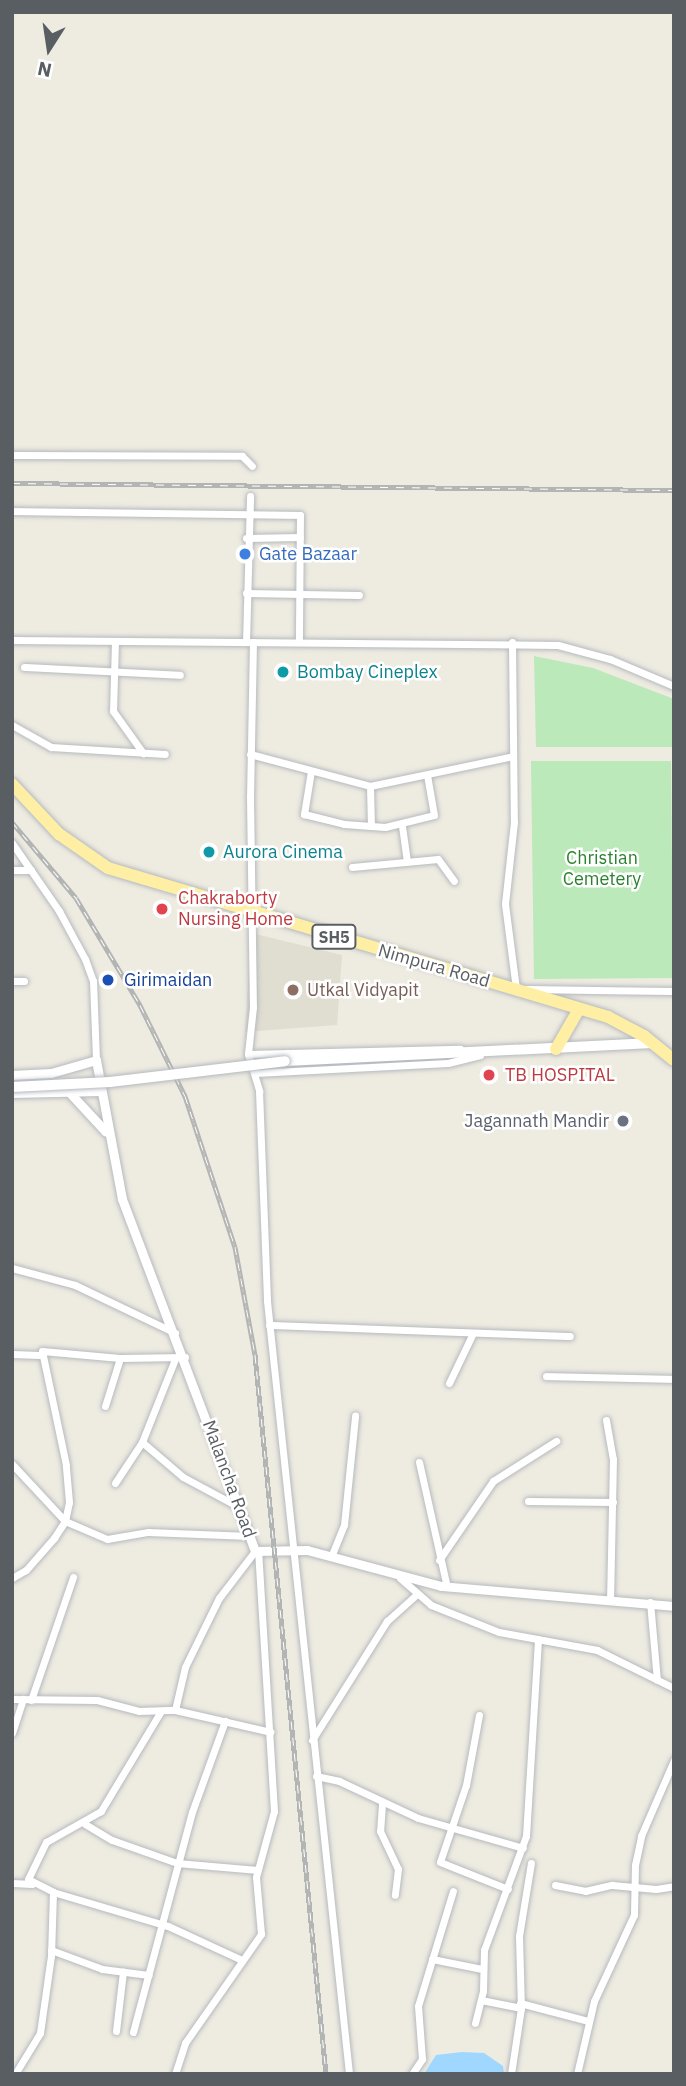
<!DOCTYPE html>
<html>
<head>
<meta charset="utf-8">
<style>
	body { margin:0 }
	#map { position:relative; width:686px; height:2086px; overflow:hidden; background:#eeebe1; font-family:"IBM Plex Sans",sans-serif }
	div>[style] { position:absolute }
	[style*='--x'] { left:calc(var(--x)*1px); top:calc(var(--y)*1px); width:calc(var(--w)*1px); rotate:calc(var(--a)*1deg) }
	.education>* { inset:0; background:#e0ddd1 }
	.green>* { inset:0; background:#bbe9ba }
	.water>* { inset:0; background:#a0d7ff }
	.roads { filter:drop-shadow(0 0 2px #b6babf) drop-shadow(0 0 2px #b6babf) }
	.minor>* { height:7px; margin:-3.5px; padding:0 3.5px; transform-origin:3.5px; border-radius:3.5px; background:#fff }
	.tertiary>* { height:9px; margin:-4.5px; padding:0 4.5px; transform-origin:4.5px; border-radius:4.5px; background:#fff }
	.secondary>* { height:10px; margin:-5px; padding:0 5px; transform-origin:5px; border-radius:5px; background:#fff }
	.primary>* { height:12px; margin:-6px; padding:0 6px; transform-origin:6px; border-radius:6px; background:#ffefa5 }
	.rail>* { height:5px; margin-top:-2.5px; transform-origin:0; background:repeating-linear-gradient(90deg,#fff 0 8px,#b3b4b4 0 16px); box-sizing:border-box; border-block:2px solid #b3b4b4 }
	.bridges { filter:drop-shadow(0 0 2px #b5b9bf) drop-shadow(0 0 2px #b5b9bf) }
	.secondary-bridge>* { height:10px; margin:-5px; padding:0 5px; transform-origin:5px; border-radius:5px; background:#fff }
	.dots>* { width:19px; height:19px; translate:-50% -50%; box-sizing:border-box; border:4px solid #fff; border-radius:50% }
	span { translate:-50% -50%; white-space:nowrap; text-align:center; line-height:1.15; -webkit-text-stroke:5px #fff; paint-order:stroke }
	.shield-label span { padding:2px 5px; background:#fff; border:2px solid; border-radius:5px; -webkit-text-stroke-width:0 }
	.shield-label { font-size:16px; color:#595e63; font-weight:700 }
	.shop-label { font-size:18px; color:#366cbe }
	.left { translate:0 -50%; text-align:left }
	.culture-label { font-size:18px; color:#0d838f }
	.park-label { font-size:18px; color:#2b822e }
	.health-label { font-size:18px; color:#be3a42 }
	.street-label { font-size:18px; color:#595e63 }
	.transit-label { font-size:18px; color:#164399 }
	.education-label { font-size:18px; color:#785e54 }
	.worship-label { font-size:18px; color:#5b616d }
	.right { translate:-100% -50%; text-align:right }
	.frame { position:absolute; inset:0; border:14px solid #595e63; pointer-events:none }
	.north { position:absolute; left:14px; top:14px; width:70px; height:70px; -webkit-text-stroke:5px #fff; paint-order:stroke; rotate:192deg; font-size:19px; font-weight:700; line-height:28px; text-align:center; color:#595e63 }
	.north::after { content:''; display:block; margin:auto; width:24px; height:32px; background:#595e63; clip-path:polygon(50% 0,100% 100%,50% 72%,0 100%) }
</style>
</head>
<body>
<div id="map">
	<div class="education">
		<i style="clip-path:polygon(251px 933px,342px 955px,337px 1025px,245px 1032px)"></i>
	</div>
	<div class="green">
		<i style="clip-path:polygon(534px 656px,593px 668px,674px 699px,672px 747px,536px 747px)"></i>
		<i style="clip-path:polygon(531px 761px,671px 761px,673px 978px,534px 979px)"></i>
	</div>
	<div class="water">
		<i style="clip-path:polygon(462px 2052px,484px 2053px,503px 2066px,504px 2074px,424px 2074px,436px 2055px)"></i>
	</div>
	<div class="roads">
		<div class="minor">
			<i style="--x:12;--y:455;--w:230;--a:0.2"></i>
			<i style="--x:242;--y:456;--w:14;--a:45"></i>
			<i style="--x:12;--y:511;--w:288;--a:0.8"></i>
			<i style="--x:300;--y:515;--w:127;--a:90.5"></i>
			<i style="--x:246;--y:538;--w:54;--a:-1.1"></i>
			<i style="--x:246;--y:593;--w:113;--a:1"></i>
			<i style="--x:12;--y:640;--w:546;--a:0.52"></i>
			<i style="--x:558;--y:645;--w:54;--a:15.1"></i>
			<i style="--x:610;--y:659;--w:69;--a:22.9"></i>
			<i style="--x:115;--y:641;--w:70;--a:91.6"></i>
			<i style="--x:113;--y:711;--w:52;--a:54.5"></i>
			<i style="--x:246;--y:642;--w:146;--a:-88.4"></i>
			<i style="--x:253;--y:642;--w:154;--a:91.1"></i>
			<i style="--x:250;--y:796;--w:211;--a:89.2"></i>
			<i style="--x:253;--y:1007;--w:47;--a:96.1"></i>
			<i style="--x:248;--y:1054;--w:39;--a:73"></i>
			<i style="--x:259;--y:1091;--w:210;--a:87.8"></i>
			<i style="--x:267;--y:1301;--w:777;--a:83.94"></i>
			<i style="--x:512;--y:642;--w:180;--a:89.4"></i>
			<i style="--x:514;--y:822;--w:82;--a:96.3"></i>
			<i style="--x:505;--y:904;--w:86;--a:82.6"></i>
			<i style="--x:24;--y:667;--w:156;--a:2.9"></i>
			<i style="--x:12;--y:725;--w:45;--a:29.4"></i>
			<i style="--x:51;--y:747;--w:114;--a:3.5"></i>
			<i style="--x:250;--y:754;--w:124;--a:14.9"></i>
			<i style="--x:370;--y:786;--w:146;--a:-11.8"></i>
			<i style="--x:311;--y:771;--w:44;--a:99.2"></i>
			<i style="--x:304;--y:814;--w:41;--a:14"></i>
			<i style="--x:344;--y:824;--w:41;--a:4.2"></i>
			<i style="--x:385;--y:827;--w:50;--a:-13.8"></i>
			<i style="--x:434;--y:815;--w:41;--a:-99.9"></i>
			<i style="--x:370;--y:786;--w:40;--a:88.6"></i>
			<i style="--x:402;--y:826;--w:36;--a:82"></i>
			<i style="--x:12;--y:843;--w:83;--a:55.3"></i>
			<i style="--x:59;--y:911;--w:55;--a:61.6"></i>
			<i style="--x:85;--y:959;--w:23;--a:70"></i>
			<i style="--x:93;--y:981;--w:79;--a:87.8"></i>
			<i style="--x:352;--y:867;--w:86;--a:-5.3"></i>
			<i style="--x:438;--y:859;--w:27;--a:54"></i>
			<i style="--x:12;--y:870;--w:19;--a:0"></i>
			<i style="--x:12;--y:981;--w:12;--a:0"></i>
			<i style="--x:527;--y:989;--w:147;--a:0.8"></i>
			<i style="--x:248;--y:1054;--w:212;--a:-1.4"></i>
			<i style="--x:255;--y:1073;--w:193;--a:-3"></i>
			<i style="--x:448;--y:1063;--w:33;--a:-14"></i>
			<i style="--x:12;--y:1268;--w:65;--a:15.1"></i>
			<i style="--x:75;--y:1285;--w:111;--a:25.6"></i>
			<i style="--x:269;--y:1325;--w:301;--a:2.1"></i>
			<i style="--x:12;--y:1354;--w:28;--a:2"></i>
			<i style="--x:546;--y:1376;--w:128;--a:1.3"></i>
			<i style="--x:449;--y:1383;--w:55;--a:-64.4"></i>
			<i style="--x:105;--y:1406;--w:50;--a:-72.6"></i>
			<i style="--x:606;--y:1420;--w:40;--a:80"></i>
			<i style="--x:613;--y:1459;--w:139;--a:91.2"></i>
			<i style="--x:142;--y:1442;--w:54;--a:40.5"></i>
			<i style="--x:183;--y:1477;--w:64;--a:28.2"></i>
			<i style="--x:419;--y:1462;--w:128;--a:77.4"></i>
			<i style="--x:12;--y:1464;--w:78;--a:47.1"></i>
			<i style="--x:65;--y:1521;--w:46;--a:23.2"></i>
			<i style="--x:107;--y:1539;--w:42;--a:-9.7"></i>
			<i style="--x:148;--y:1532;--w:102;--a:2.2"></i>
			<i style="--x:115;--y:1483;--w:49;--a:-56.6"></i>
			<i style="--x:142;--y:1442;--w:89;--a:-68.3"></i>
			<i style="--x:528;--y:1501;--w:85;--a:0.7"></i>
			<i style="--x:331;--y:1557;--w:35;--a:-68"></i>
			<i style="--x:344;--y:1525;--w:110;--a:-84.2"></i>
			<i style="--x:439;--y:1560;--w:96;--a:-55.6"></i>
			<i style="--x:493;--y:1481;--w:75;--a:-32.4"></i>
			<i style="--x:12;--y:1578;--w:16;--a:-30"></i>
			<i style="--x:26;--y:1570;--w:43;--a:-48.8"></i>
			<i style="--x:54;--y:1538;--w:20;--a:-57"></i>
			<i style="--x:65;--y:1521;--w:19;--a:-78"></i>
			<i style="--x:69;--y:1502;--w:37;--a:-95"></i>
			<i style="--x:66;--y:1465;--w:116;--a:-101.9"></i>
			<i style="--x:42;--y:1351;--w:78;--a:5.1"></i>
			<i style="--x:120;--y:1358;--w:65;--a:-0.9"></i>
			<i style="--x:400;--y:1578;--w:41;--a:41.1"></i>
			<i style="--x:431;--y:1605;--w:73;--a:21.7"></i>
			<i style="--x:499;--y:1632;--w:100;--a:10.4"></i>
			<i style="--x:597;--y:1650;--w:86;--a:26.3"></i>
			<i style="--x:650;--y:1602;--w:78;--a:84.9"></i>
			<i style="--x:12;--y:1699;--w:85;--a:0.7"></i>
			<i style="--x:97;--y:1700;--w:43;--a:14.7"></i>
			<i style="--x:139;--y:1711;--w:36;--a:-2"></i>
			<i style="--x:175;--y:1710;--w:98;--a:12.9"></i>
			<i style="--x:31;--y:1700;--w:130;--a:-71.1"></i>
			<i style="--x:175;--y:1710;--w:44;--a:-76.9"></i>
			<i style="--x:185;--y:1667;--w:77;--a:-63.8"></i>
			<i style="--x:219;--y:1598;--w:59;--a:-52.5"></i>
			<i style="--x:161;--y:1711;--w:117;--a:121"></i>
			<i style="--x:101;--y:1811;--w:63;--a:150.6"></i>
			<i style="--x:46;--y:1842;--w:41;--a:115.9"></i>
			<i style="--x:28;--y:1879;--w:28;--a:27"></i>
			<i style="--x:53;--y:1892;--w:120;--a:16.5"></i>
			<i style="--x:168;--y:1926;--w:81;--a:24.7"></i>
			<i style="--x:479;--y:1715;--w:71;--a:100.5"></i>
			<i style="--x:466;--y:1785;--w:81;--a:108.7"></i>
			<i style="--x:440;--y:1862;--w:73;--a:21.7"></i>
			<i style="--x:12;--y:1733;--w:36;--a:-72"></i>
			<i style="--x:312;--y:1740;--w:141;--a:-57.8"></i>
			<i style="--x:387;--y:1621;--w:40;--a:-42"></i>
			<i style="--x:316;--y:1776;--w:24;--a:12"></i>
			<i style="--x:339;--y:1781;--w:87;--a:25.1"></i>
			<i style="--x:418;--y:1818;--w:109;--a:15.9"></i>
			<i style="--x:382;--y:1804;--w:27;--a:94"></i>
			<i style="--x:380;--y:1831;--w:42;--a:64.7"></i>
			<i style="--x:398;--y:1869;--w:26;--a:97"></i>
			<i style="--x:85;--y:1824;--w:31;--a:31"></i>
			<i style="--x:112;--y:1840;--w:69;--a:19.5"></i>
			<i style="--x:177;--y:1863;--w:81;--a:4.9"></i>
			<i style="--x:12;--y:1883;--w:20;--a:3"></i>
			<i style="--x:555;--y:1885;--w:31;--a:11"></i>
			<i style="--x:585;--y:1891;--w:28;--a:-13"></i>
			<i style="--x:612;--y:1885;--w:44;--a:5.2"></i>
			<i style="--x:656;--y:1889;--w:18;--a:-9"></i>
			<i style="--x:51;--y:1950;--w:54;--a:20.4"></i>
			<i style="--x:102;--y:1969;--w:47;--a:7.3"></i>
			<i style="--x:432;--y:1959;--w:51;--a:11.3"></i>
			<i style="--x:481;--y:2000;--w:41;--a:11.3"></i>
			<i style="--x:520;--y:2003;--w:70;--a:14.8"></i>
			<i style="--x:475;--y:2023;--w:33;--a:-76"></i>
			<i style="--x:483;--y:1991;--w:41;--a:-88.6"></i>
			<i style="--x:484;--y:1950;--w:121;--a:-69.8"></i>
			<i style="--x:526;--y:1836;--w:197;--a:-86.5"></i>
			<i style="--x:116;--y:2031;--w:60;--a:-83.3"></i>
			<i style="--x:133;--y:2032;--w:228;--a:-75"></i>
			<i style="--x:192;--y:1812;--w:97;--a:-70.1"></i>
			<i style="--x:15;--y:2074;--w:48;--a:-58.6"></i>
			<i style="--x:40;--y:2033;--w:78;--a:-81.9"></i>
			<i style="--x:51;--y:1956;--w:64;--a:-88.2"></i>
			<i style="--x:175;--y:2074;--w:33;--a:-72"></i>
			<i style="--x:185;--y:2043;--w:133;--a:-55.1"></i>
			<i style="--x:261;--y:1934;--w:57;--a:-95"></i>
			<i style="--x:256;--y:1877;--w:68;--a:-74.7"></i>
			<i style="--x:274;--y:1811;--w:258;--a:-93.5"></i>
			<i style="--x:412;--y:2074;--w:18;--a:-56"></i>
			<i style="--x:422;--y:2059;--w:53;--a:-94.3"></i>
			<i style="--x:418;--y:2006;--w:120;--a:-73.1"></i>
			<i style="--x:511;--y:2074;--w:67;--a:-81.4"></i>
			<i style="--x:521;--y:2008;--w:72;--a:-91.6"></i>
			<i style="--x:519;--y:1936;--w:74;--a:-80.7"></i>
			<i style="--x:577;--y:2074;--w:75;--a:-76.9"></i>
			<i style="--x:594;--y:2001;--w:95;--a:-65.1"></i>
			<i style="--x:634;--y:1915;--w:50;--a:-88.9"></i>
			<i style="--x:635;--y:1865;--w:30;--a:-78"></i>
			<i style="--x:641;--y:1836;--w:83;--a:-66.5"></i>
		</div>
		<div class="tertiary">
			<i style="--x:12;--y:1075;--w:39;--a:-3"></i>
			<i style="--x:51;--y:1073;--w:47;--a:-16.1"></i>
			<i style="--x:96;--y:1060;--w:141;--a:79.4"></i>
			<i style="--x:122;--y:1199;--w:376;--a:69.3"></i>
			<i style="--x:255;--y:1551;--w:52;--a:-1.1"></i>
			<i style="--x:307;--y:1550;--w:139;--a:15"></i>
			<i style="--x:441;--y:1586;--w:234;--a:4.9"></i>
			<i style="--x:69;--y:1092;--w:54;--a:47.2"></i>
			<i style="--x:12;--y:1093;--w:88;--a:-1.3"></i>
		</div>
		<div class="secondary">
			<i style="--x:285;--y:1061;--w:368;--a:-2.8"></i>
		</div>
		<div class="primary">
			<i style="--x:12;--y:784;--w:69;--a:46.8"></i>
			<i style="--x:59;--y:834;--w:60;--a:34.8"></i>
			<i style="--x:108;--y:868;--w:522;--a:16.59"></i>
			<i style="--x:608;--y:1017;--w:41;--a:27.8"></i>
			<i style="--x:644;--y:1036;--w:38;--a:39"></i>
			<i style="--x:556;--y:1049;--w:46;--a:-60.1"></i>
		</div>
	</div>
	<div class="rail">
		<i style="--x:12;--y:483;--w:662;--a:0.61"></i>
		<i style="--x:12;--y:822;--w:99;--a:49.9"></i>
		<i style="--x:76;--y:898;--w:125;--a:59.1"></i>
		<i style="--x:140;--y:1005;--w:102;--a:63.7"></i>
		<i style="--x:185;--y:1096;--w:159;--a:71.7"></i>
		<i style="--x:235;--y:1247;--w:110;--a:79.5"></i>
		<i style="--x:255;--y:1355;--w:722;--a:84.36"></i>
	</div>
	<div class="bridges">
		<div class="secondary-bridge">
			<i style="--x:12;--y:1087;--w:98;--a:-2.9"></i>
			<i style="--x:110;--y:1082;--w:176;--a:-6.8"></i>
		</div>
	</div>
	<div class="dots">
		<i style="left:245px;top:554px;background:#3f7fe0"></i>
		<i style="left:283px;top:672px;background:#0f9aa8"></i>
		<i style="left:209px;top:852px;background:#0f9aa8"></i>
		<i style="left:162px;top:909px;background:#e0444e"></i>
		<i style="left:108px;top:980px;background:#1a4fb4"></i>
		<i style="left:293px;top:990px;background:#8d6e63"></i>
		<i style="left:489px;top:1075px;background:#e0444e"></i>
		<i style="left:623px;top:1121px;background:#6b7280"></i>
	</div>
	<div class="shield-label">
		<span style="left:334px;top:937px">SH5</span>
	</div>
	<div class="shop-label">
		<span class="left" style="left:259px;top:554px">Gate Bazaar</span>
	</div>
	<div class="culture-label">
		<span class="left" style="left:297px;top:672px">Bombay Cineplex</span>
		<span class="left" style="left:223px;top:852px">Aurora Cinema</span>
	</div>
	<div class="park-label">
		<span style="left:602px;top:869px">Christian<br>Cemetery</span>
	</div>
	<div class="health-label">
		<span class="left" style="left:178px;top:909px">Chakraborty<br>Nursing Home</span>
		<span class="left" style="left:505px;top:1075px">TB HOSPITAL</span>
	</div>
	<div class="street-label">
		<span style="left:434px;top:966px;rotate:16deg">Nimpura Road</span>
		<span style="left:229px;top:1479px;rotate:70deg">Malancha Road</span>
	</div>
	<div class="transit-label">
		<span class="left" style="left:124px;top:980px">Girimaidan</span>
	</div>
	<div class="education-label">
		<span class="left" style="left:307px;top:990px">Utkal Vidyapit</span>
	</div>
	<div class="worship-label">
		<span class="right" style="left:609px;top:1121px">Jagannath Mandir</span>
	</div>
	<div class="frame"></div>
	<div class="north">N</div>
</div>
</body>
</html>
